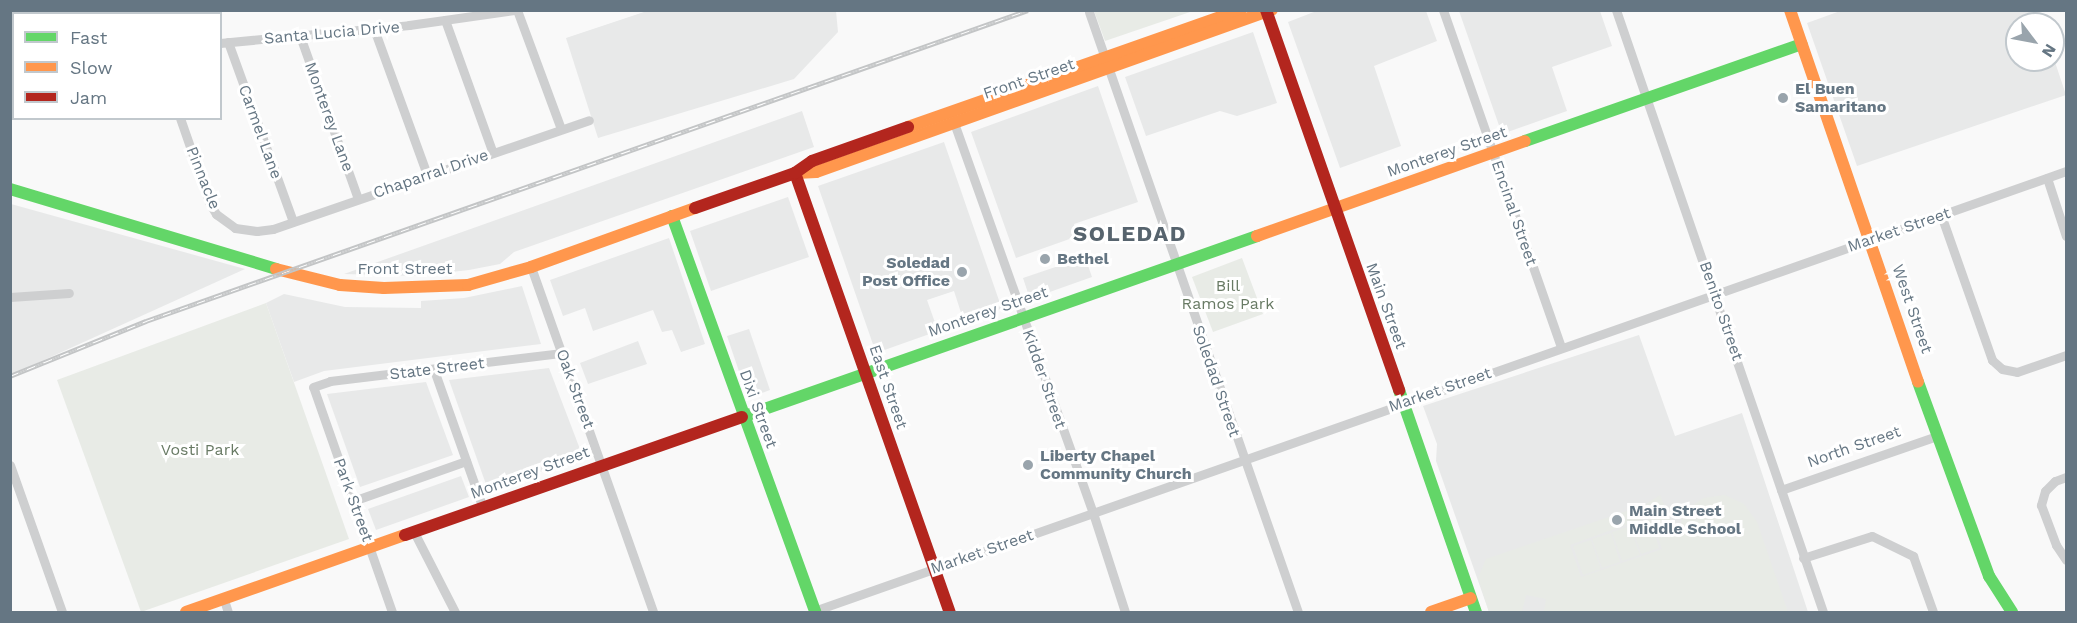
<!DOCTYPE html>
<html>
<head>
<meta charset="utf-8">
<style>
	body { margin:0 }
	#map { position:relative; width:2077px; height:623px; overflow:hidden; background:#f9f9f9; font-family:"Work Sans",sans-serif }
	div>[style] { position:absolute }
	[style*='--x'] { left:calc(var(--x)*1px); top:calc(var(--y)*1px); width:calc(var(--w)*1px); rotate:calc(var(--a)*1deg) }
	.built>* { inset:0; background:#e8e9e9 }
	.green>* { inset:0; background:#e8ebe6 }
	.street>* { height:9px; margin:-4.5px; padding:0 4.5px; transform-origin:4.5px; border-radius:4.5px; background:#cecfd0 }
	.fast>* { height:12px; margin:-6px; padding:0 6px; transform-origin:6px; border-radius:6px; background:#63d668 }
	.slow>* { height:12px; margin:-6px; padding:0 6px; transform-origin:6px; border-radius:6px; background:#ff974d }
	.jam>* { height:12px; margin:-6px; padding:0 6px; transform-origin:6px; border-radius:6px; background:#b3261e }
	.rail>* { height:5px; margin-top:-2.5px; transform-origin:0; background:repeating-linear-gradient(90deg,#fff 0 9px,#c3c5c6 0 18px); box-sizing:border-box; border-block:2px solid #c3c5c6 }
	.dots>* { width:16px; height:16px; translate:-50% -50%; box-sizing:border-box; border:3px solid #fff; border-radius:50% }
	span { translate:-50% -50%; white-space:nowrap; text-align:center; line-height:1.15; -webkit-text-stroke:6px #fff; paint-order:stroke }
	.street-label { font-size:16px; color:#657683 }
	.poi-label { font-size:16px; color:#657683; font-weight:700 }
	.left { translate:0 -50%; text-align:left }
	.right { translate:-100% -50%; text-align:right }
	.park-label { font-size:16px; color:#687a64 }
	.district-label { font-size:22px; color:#57646e; font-weight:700; letter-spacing:1.5px }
	.frame { position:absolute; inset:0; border:12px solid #657683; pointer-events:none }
	.legend { position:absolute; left:12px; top:12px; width:210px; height:108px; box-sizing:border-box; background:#fff; border:2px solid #c1c8cd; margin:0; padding:8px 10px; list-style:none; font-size:18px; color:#657683 }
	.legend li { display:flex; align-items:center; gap:12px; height:30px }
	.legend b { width:30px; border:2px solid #c1c8cd }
	.north { position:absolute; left:2005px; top:12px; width:60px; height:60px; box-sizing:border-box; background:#fff; border:2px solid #c1c8cd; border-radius:50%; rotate:122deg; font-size:16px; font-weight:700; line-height:24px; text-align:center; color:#657683 }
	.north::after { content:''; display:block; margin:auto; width:21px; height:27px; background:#99a4ac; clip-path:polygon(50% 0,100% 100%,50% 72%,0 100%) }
</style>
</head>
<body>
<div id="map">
	<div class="built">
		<i style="clip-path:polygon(650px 10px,836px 11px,838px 32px,794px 79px,598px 138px,566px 38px)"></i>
		<i style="clip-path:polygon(1319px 10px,1426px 11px,1437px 41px,1374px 66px,1401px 146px,1340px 168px,1288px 22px)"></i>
		<i style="clip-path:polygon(1843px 10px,2037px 11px,2042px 24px,2017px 24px,2017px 60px,2053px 60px,2053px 56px,2066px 95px,1857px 166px,1807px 23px)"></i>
		<i style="clip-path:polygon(1459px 11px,1600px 11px,1612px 46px,1552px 67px,1567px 111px,1502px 134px)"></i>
		<i style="clip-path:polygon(1253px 32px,1277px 103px,1237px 116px,1220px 111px,1146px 136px,1125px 77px)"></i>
		<i style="clip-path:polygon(1098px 86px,1138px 202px,1074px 224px,1078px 236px,1016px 258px,971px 132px)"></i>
		<i style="clip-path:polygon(802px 111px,814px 147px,514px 252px,500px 264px,469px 270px,415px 276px,344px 274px)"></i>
		<i style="clip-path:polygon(944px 142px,1002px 309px,964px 322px,954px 291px,927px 300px,938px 331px,876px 353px,818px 186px)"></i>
		<i style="clip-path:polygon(788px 197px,809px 257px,711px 291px,690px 231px)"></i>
		<i style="clip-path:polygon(11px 204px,245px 269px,11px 375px)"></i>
		<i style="clip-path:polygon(669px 238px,705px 344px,681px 352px,672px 330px,662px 332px,653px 310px,593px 331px,585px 308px,563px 316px,550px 280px)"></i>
		<i style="clip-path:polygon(1085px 257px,1092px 277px,1030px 299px,1023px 278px)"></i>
		<i style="clip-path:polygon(522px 286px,541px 344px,324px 371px,294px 382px,266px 303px,284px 294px,345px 307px,421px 308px,421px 301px,464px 298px)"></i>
		<i style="clip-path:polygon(749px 329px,770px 390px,748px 398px,727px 336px)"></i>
		<i style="clip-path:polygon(1639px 335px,1675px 436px,1742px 413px,1808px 612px,1489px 612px,1436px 461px,1437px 444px,1423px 406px)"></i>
		<i style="clip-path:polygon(638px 341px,647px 364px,588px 384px,580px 363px)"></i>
		<i style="clip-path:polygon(549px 368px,583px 457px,488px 490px,449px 380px)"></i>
		<i style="clip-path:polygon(426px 382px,453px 455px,360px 487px,327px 394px)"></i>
		<i style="clip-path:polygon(461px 476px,469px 497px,376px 530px,368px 509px)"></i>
	</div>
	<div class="green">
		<i style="clip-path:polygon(1094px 11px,1094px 10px,1193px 11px,1105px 41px)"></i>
		<i style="clip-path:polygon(1242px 258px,1263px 314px,1213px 332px,1192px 277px)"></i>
		<i style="clip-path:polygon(266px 303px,349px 539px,141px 612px,57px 380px)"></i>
		<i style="clip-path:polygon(evenodd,1660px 495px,1677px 534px,1685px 511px,1703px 498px,1725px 495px,1744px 504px,1757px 522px,1788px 612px,1552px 612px,1544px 611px,1546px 599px,1526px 595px,1522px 612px,1489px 612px,1478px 578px,1486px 559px,1644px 505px,1660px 495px,1651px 516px,1662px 549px,1581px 577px,1570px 545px,1651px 516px)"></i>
		<i style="clip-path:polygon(1650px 519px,1659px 548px,1641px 554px,1631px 525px)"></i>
		<i style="clip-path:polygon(1630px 526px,1640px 555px,1622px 561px,1612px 532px)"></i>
		<i style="clip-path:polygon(1611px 533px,1620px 562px,1602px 568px,1592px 539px)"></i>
		<i style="clip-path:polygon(1591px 540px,1601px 569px,1583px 575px,1573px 546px)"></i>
	</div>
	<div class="street">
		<i style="--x:517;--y:10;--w:127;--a:69.7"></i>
		<i style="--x:1443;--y:10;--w:357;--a:70.7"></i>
		<i style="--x:1616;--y:10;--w:637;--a:71.02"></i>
		<i style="--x:1089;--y:12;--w:635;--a:70.8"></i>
		<i style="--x:445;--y:20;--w:141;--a:70.2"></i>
		<i style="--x:374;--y:29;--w:155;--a:70"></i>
		<i style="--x:300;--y:36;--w:173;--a:70.4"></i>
		<i style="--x:228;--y:42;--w:191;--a:70.1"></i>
		<i style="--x:220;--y:43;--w:190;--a:-5.4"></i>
		<i style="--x:409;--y:25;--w:106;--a:-8.1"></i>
		<i style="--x:10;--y:47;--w:4;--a:-14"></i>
		<i style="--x:180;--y:118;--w:91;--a:70.8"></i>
		<i style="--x:210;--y:204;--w:12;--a:59"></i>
		<i style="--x:216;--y:214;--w:24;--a:36"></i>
		<i style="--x:235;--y:228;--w:22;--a:8"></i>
		<i style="--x:257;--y:231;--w:16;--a:-7"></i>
		<i style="--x:273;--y:229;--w:334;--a:-19"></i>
		<i style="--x:953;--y:120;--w:417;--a:70.4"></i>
		<i style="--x:1093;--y:513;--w:104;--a:72.1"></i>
		<i style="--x:2047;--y:178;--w:61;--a:71.9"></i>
		<i style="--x:1941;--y:215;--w:154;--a:70.6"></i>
		<i style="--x:1992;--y:360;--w:13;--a:42"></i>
		<i style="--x:2002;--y:369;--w:15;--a:11"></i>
		<i style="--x:2017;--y:372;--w:52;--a:-19.1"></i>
		<i style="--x:531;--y:267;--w:366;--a:70.5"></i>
		<i style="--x:10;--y:297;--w:59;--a:-3.9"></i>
		<i style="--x:434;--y:370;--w:146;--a:70.5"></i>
		<i style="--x:10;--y:465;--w:156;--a:70.5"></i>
		<i style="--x:2066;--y:477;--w:12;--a:160"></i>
		<i style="--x:2055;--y:481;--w:14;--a:135"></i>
		<i style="--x:2045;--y:491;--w:15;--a:106"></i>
		<i style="--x:2041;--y:505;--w:43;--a:69.4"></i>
		<i style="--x:2056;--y:545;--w:18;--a:56"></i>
		<i style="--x:1781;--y:490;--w:165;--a:-19.1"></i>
		<i style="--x:353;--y:501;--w:120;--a:-19.5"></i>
		<i style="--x:414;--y:532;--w:90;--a:62.9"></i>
		<i style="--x:1803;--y:558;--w:72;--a:-17.7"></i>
		<i style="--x:1872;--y:536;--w:46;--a:26"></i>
		<i style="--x:1913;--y:556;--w:59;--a:70.3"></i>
		<i style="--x:224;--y:600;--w:13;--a:72"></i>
		<i style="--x:814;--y:611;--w:1327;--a:-19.36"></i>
		<i style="--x:392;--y:612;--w:238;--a:-109.3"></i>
		<i style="--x:313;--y:387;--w:18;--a:-19"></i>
		<i style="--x:330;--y:381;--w:234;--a:-6.9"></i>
	</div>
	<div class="fast">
		<i style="--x:1525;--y:141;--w:293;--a:-19.3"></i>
		<i style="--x:10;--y:189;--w:278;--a:16.7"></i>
		<i style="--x:672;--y:216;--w:421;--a:70.1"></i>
		<i style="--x:1918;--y:382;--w:207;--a:69.9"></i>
		<i style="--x:1989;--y:576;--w:43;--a:57.4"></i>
		<i style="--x:1399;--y:390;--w:235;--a:70.9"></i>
		<i style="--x:742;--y:417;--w:546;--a:-19.36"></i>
	</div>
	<div class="slow">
		<i style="--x:1790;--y:10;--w:393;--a:71"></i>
		<i style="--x:908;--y:127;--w:353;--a:-19.4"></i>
		<i style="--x:796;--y:173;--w:20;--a:-3"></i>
		<i style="--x:816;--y:172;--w:484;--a:-19.6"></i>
		<i style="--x:1257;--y:236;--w:284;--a:-19.5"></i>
		<i style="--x:276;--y:269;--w:66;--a:14"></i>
		<i style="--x:340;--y:285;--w:44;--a:3.9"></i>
		<i style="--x:384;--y:288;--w:84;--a:-2"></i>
		<i style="--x:468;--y:285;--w:66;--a:-15.9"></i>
		<i style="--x:531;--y:267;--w:174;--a:-19.8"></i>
		<i style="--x:186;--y:612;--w:232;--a:-19.4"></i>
		<i style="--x:1431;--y:612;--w:42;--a:-19.3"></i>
	</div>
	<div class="jam">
		<i style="--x:1266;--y:10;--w:403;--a:70.7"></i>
		<i style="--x:795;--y:173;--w:466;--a:70.6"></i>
		<i style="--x:695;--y:208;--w:106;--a:-19.3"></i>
		<i style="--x:795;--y:173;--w:21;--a:-35"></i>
		<i style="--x:812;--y:161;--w:102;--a:-19.5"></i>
		<i style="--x:405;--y:535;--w:357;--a:-19.3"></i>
	</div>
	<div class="rail">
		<i style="--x:10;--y:376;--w:147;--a:-22"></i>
		<i style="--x:146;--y:321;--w:935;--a:-19.42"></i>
	</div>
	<div class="dots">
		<i style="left:1783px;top:98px;background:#99a4ac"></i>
		<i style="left:1045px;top:259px;background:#99a4ac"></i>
		<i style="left:962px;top:272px;background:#99a4ac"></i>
		<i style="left:1028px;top:465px;background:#99a4ac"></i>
		<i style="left:1617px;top:520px;background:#99a4ac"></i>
	</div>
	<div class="street-label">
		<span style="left:332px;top:33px;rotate:-5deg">Santa Lucia Drive</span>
		<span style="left:1029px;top:79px;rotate:-19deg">Front Street</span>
		<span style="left:329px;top:117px;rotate:70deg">Monterey Lane</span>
		<span style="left:260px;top:132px;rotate:70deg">Carmel Lane</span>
		<span style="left:1447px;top:152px;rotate:-19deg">Monterey Street</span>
		<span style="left:431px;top:174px;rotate:-19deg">Chaparral Drive</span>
		<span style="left:203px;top:178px;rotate:68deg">Pinnacle</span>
		<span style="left:1514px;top:213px;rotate:71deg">Encinal Street</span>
		<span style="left:1899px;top:230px;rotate:-19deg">Market Street</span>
		<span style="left:405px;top:269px">Front Street</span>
		<span style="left:1386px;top:306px;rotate:70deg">Main Street</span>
		<span style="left:1912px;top:309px;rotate:71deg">West Street</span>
		<span style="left:1721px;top:311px;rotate:71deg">Benito Street</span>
		<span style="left:988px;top:312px;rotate:-19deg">Monterey Street</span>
		<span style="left:437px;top:369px;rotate:-7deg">State Street</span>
		<span style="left:1044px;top:379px;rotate:71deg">Kidder Street</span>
		<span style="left:1216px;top:381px;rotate:71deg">Soledad Street</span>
		<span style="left:888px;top:387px;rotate:71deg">East Street</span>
		<span style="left:575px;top:389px;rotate:70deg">Oak Street</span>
		<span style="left:1440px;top:390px;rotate:-19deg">Market Street</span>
		<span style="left:758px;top:409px;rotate:70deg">Dixi Street</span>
		<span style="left:1854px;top:447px;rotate:-19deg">North Street</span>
		<span style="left:530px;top:473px;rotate:-20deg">Monterey Street</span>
		<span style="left:353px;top:500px;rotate:70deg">Park Street</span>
		<span style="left:982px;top:552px;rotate:-19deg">Market Street</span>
	</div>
	<div class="poi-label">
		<span class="left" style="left:1795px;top:98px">El Buen<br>Samaritano</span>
		<span class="left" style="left:1057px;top:259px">Bethel</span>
		<span class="right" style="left:950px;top:272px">Soledad<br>Post Office</span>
		<span class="left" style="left:1040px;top:465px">Liberty Chapel<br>Community Church</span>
		<span class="left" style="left:1629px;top:520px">Main Street<br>Middle School</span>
	</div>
	<div class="park-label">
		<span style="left:1228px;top:295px">Bill<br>Ramos Park</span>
		<span style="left:200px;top:450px">Vosti Park</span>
	</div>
	<div class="district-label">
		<span style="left:1130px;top:234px">SOLEDAD</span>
	</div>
	<div class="frame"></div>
	<ul class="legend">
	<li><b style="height:8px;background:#63d668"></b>Fast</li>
	<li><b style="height:8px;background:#ff974d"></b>Slow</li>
	<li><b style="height:8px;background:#b3261e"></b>Jam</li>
	</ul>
	<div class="north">N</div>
</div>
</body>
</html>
